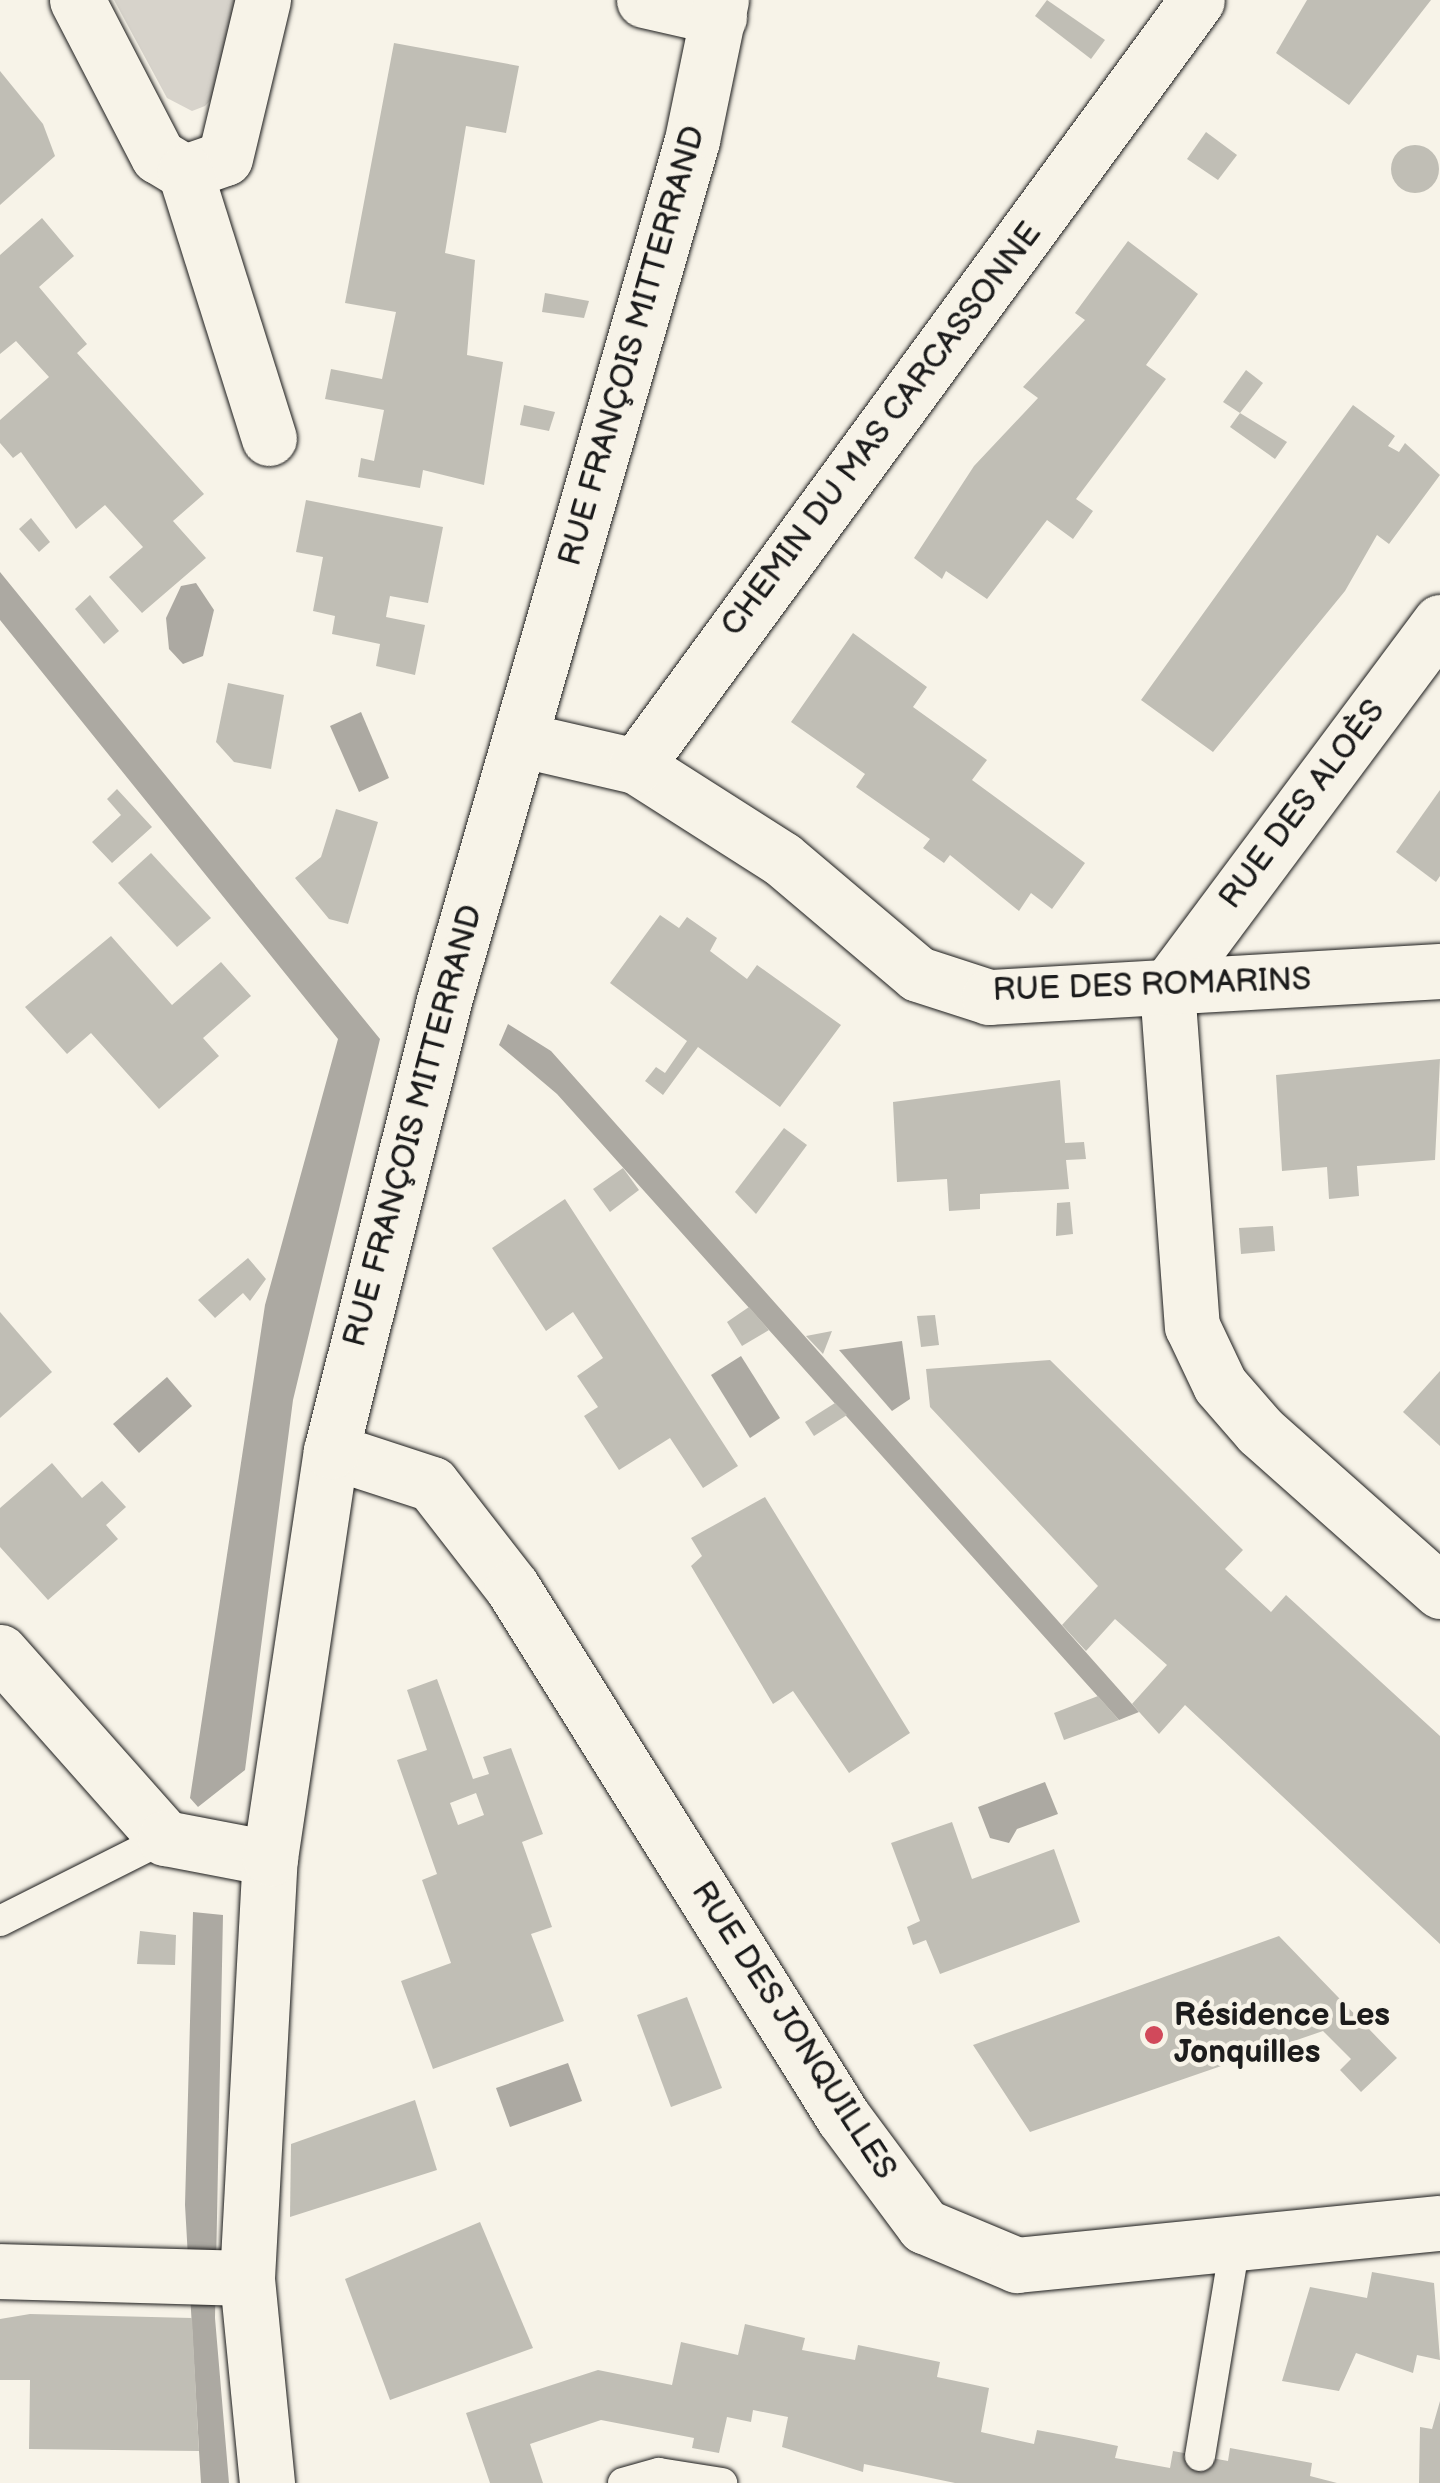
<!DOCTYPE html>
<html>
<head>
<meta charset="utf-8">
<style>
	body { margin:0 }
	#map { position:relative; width:1440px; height:2483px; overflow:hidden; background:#f7f3e8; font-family:"Balsamiq Sans",sans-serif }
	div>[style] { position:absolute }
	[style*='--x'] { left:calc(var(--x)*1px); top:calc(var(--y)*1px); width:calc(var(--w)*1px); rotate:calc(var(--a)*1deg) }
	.green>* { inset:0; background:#d7d3cb }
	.water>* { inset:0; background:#aca9a2 }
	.building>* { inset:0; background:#c0beb5 }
	.round { border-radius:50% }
	.roads { filter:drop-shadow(0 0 2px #1c1c1c) drop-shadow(0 0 2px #1c1c1c) }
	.service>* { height:30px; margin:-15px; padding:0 15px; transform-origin:15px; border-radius:15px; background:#f7f3e8 }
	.minor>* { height:55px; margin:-27.5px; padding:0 27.5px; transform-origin:27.5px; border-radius:27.5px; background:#f7f3e8 }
	.dots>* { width:28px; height:28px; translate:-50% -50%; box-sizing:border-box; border:5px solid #f7f3e8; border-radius:50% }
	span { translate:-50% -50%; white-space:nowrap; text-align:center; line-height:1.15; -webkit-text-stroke:9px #f7f3e8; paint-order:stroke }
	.street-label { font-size:32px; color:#1c1c1c }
	.poi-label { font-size:32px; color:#1c1c1c; font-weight:700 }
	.left { translate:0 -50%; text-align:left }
</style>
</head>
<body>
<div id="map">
	<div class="green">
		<i style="clip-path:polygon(114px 0,240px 0,224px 86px,205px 106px,192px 111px,167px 98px)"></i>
	</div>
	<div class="water">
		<i style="clip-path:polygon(0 572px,380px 1039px,293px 1400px,245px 1770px,198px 1807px,190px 1798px,265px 1305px,338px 1039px,0 620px)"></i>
		<i style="clip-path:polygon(196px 583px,214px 610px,203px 656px,183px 664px,169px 649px,166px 618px,181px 586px)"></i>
		<i style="clip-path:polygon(361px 712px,389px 778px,359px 792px,330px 726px)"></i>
		<i style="clip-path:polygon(508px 1024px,551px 1051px,1139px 1712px,1119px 1720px,557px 1094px,499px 1045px)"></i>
		<i style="clip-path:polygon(902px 1341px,910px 1399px,892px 1411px,839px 1350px)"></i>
		<i style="clip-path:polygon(741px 1356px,780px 1418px,750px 1438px,711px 1375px)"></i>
		<i style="clip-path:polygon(167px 1377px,192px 1406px,139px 1453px,113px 1424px)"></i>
		<i style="clip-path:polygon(1045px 1782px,1058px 1814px,1017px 1829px,1009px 1843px,990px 1838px,978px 1807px)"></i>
		<i style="clip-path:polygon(193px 1912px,223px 1915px,215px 2318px,229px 2483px,201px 2483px,199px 2451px,185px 2205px)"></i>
		<i style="clip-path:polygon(568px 2063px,582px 2101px,510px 2127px,496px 2088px)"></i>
	</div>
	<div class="building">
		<i style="clip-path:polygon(1047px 0,1105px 40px,1091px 59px,1035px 16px)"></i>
		<i style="clip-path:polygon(1307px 0,1431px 0,1349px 105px,1276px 53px)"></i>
		<i style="clip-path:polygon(394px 43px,519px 66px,506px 133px,466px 126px,445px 253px,475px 260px,467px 355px,503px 362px,484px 485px,423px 470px,420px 488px,358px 477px,361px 458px,374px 461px,384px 410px,325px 399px,331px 369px,382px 379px,396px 312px,345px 303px)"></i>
		<i style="clip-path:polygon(0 71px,43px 124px,55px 156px,0 205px)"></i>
		<i style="clip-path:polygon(1206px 132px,1237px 155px,1218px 180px,1187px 159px)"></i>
		<i class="round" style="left:1391px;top:145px;width:48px;height:48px"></i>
		<i style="clip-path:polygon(42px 218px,74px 256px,39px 287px,87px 344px,77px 353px,204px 494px,173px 521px,206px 558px,142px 613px,109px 577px,143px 547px,105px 505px,76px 529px,21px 452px,13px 458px,0 443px,0 420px,49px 377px,16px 341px,0 354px,0 255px)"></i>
		<i style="clip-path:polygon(1128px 241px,1198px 294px,1146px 365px,1166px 379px,1076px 499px,1093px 511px,1073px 539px,1047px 520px,987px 599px,946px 571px,942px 579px,914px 558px,974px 466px,1038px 398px,1023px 387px,1085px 320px,1075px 313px)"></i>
		<i style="clip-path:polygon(545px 293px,589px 301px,584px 318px,542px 312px)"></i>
		<i style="clip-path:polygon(1246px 370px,1263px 383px,1240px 413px,1223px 402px)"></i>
		<i style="clip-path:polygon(524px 405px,555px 412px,549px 431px,520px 425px)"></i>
		<i style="clip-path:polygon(1353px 405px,1395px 436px,1388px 446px,1399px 452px,1405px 443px,1440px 475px,1389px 544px,1377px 535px,1345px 591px,1213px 752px,1141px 700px)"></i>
		<i style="clip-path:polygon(1240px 413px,1287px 442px,1275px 459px,1230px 427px)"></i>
		<i style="clip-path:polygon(306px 500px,443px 527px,428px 603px,390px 596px,386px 617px,425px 625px,415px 675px,376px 666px,380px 644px,332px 634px,335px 616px,313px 611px,323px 557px,296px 552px)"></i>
		<i style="clip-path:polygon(31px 518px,50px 542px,39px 552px,19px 529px)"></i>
		<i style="clip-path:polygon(90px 595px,119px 631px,104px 644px,75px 609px)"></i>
		<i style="clip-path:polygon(853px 633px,927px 687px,913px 707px,987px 760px,972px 780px,1085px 863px,1052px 909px,1031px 893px,1019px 911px,950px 855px,944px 863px,923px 848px,930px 839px,856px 787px,865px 774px,791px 722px)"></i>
		<i style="clip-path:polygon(228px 683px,284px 695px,271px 769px,234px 762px,216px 742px)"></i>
		<i style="clip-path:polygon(117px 789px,152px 827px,112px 863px,92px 842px,121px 815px,107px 799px)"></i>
		<i style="clip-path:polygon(1440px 790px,1440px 876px,1436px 882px,1396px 852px)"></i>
		<i style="clip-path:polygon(336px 809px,378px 822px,348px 924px,329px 919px,295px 878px,321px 857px)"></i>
		<i style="clip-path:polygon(151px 853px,211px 918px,177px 947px,118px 883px)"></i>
		<i style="clip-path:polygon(660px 915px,679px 928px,687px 917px,717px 938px,710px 951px,747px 979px,757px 965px,841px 1025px,780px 1107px,698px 1047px,663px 1095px,645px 1081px,656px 1067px,665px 1073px,687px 1041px,610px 983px)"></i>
		<i style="clip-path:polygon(111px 936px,172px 1005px,221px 962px,251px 996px,203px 1038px,219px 1056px,159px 1109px,91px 1033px,67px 1054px,25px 1007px)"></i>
		<i style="clip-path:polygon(1440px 1059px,1435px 1160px,1357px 1166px,1359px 1196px,1329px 1199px,1327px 1167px,1282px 1171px,1276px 1075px)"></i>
		<i style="clip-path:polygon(1060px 1080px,1065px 1143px,1084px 1142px,1086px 1159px,1066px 1160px,1069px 1189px,980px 1194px,980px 1209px,949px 1211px,947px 1179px,897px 1182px,893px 1102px)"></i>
		<i style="clip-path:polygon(784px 1128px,807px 1145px,756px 1214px,735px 1192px)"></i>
		<i style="clip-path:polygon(623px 1168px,639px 1190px,610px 1212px,593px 1189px)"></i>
		<i style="clip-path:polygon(565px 1199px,738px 1466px,703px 1488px,670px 1438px,619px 1470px,584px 1416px,598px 1407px,577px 1376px,603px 1358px,573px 1312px,546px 1331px,492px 1248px)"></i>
		<i style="clip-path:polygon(1070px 1202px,1073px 1234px,1056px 1236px,1057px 1203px)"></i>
		<i style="clip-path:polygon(1273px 1226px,1275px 1251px,1241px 1254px,1239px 1228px)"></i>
		<i style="clip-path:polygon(248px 1258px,266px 1279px,250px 1301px,243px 1293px,215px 1318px,198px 1300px)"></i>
		<i style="clip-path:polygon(749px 1307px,769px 1330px,742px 1346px,727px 1322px)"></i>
		<i style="clip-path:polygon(0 1312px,52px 1372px,0 1418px)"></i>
		<i style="clip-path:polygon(935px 1315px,939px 1345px,921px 1347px,917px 1316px)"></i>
		<i style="clip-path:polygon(832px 1331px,823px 1354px,806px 1336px)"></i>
		<i style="clip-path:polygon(1050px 1360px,1243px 1550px,1225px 1569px,1271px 1612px,1286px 1595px,1440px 1736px,1440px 1944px,1185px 1705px,1159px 1734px,1132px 1704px,1167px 1665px,1115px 1619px,1086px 1651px,1062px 1625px,1098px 1586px,930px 1407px,926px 1369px)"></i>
		<i style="clip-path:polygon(1440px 1371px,1440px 1446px,1403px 1412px)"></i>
		<i style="clip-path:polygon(835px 1403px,847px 1415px,814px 1436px,805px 1422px)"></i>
		<i style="clip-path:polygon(52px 1463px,82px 1498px,102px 1481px,126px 1507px,106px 1525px,118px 1539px,48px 1600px,0 1547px,0 1508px)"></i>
		<i style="clip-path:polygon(765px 1497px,910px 1733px,849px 1773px,793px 1691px,773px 1704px,691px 1566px,702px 1556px,691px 1538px)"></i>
		<i style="clip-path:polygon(evenodd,437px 1679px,473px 1779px,489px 1774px,483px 1757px,511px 1748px,543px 1834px,522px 1842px,552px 1927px,531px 1934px,564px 2021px,433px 2069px,401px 1981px,451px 1963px,422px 1880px,437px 1874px,397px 1760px,427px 1750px,407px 1690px,437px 1679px,476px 1793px,484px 1815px,458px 1825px,450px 1803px,476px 1793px)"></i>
		<i style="clip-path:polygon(1098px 1696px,1119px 1720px,1064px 1740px,1054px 1713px)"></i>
		<i style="clip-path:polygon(952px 1822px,972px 1879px,1054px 1849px,1080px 1922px,940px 1974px,926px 1940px,913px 1945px,907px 1927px,920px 1921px,891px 1843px)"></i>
		<i style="clip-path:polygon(140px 1931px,176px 1935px,175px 1965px,137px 1964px)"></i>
		<i style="clip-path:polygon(1279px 1936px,1397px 2058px,1361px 2092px,1340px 2070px,1351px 2059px,1323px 2031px,1030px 2132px,973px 2045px)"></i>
		<i style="clip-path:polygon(687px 1997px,722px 2088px,671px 2107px,637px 2015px)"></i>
		<i style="clip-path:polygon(415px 2100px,437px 2170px,290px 2217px,291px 2144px)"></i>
		<i style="clip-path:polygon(480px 2222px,533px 2348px,390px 2400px,345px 2279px)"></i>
		<i style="clip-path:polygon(1372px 2272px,1434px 2283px,1440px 2360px,1417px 2355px,1413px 2373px,1356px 2353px,1339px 2391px,1282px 2381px,1310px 2287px,1367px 2298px)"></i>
		<i style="clip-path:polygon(30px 2314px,192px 2318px,199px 2451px,29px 2449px,30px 2380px,0 2380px,0 2319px)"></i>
		<i style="clip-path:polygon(745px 2324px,805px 2338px,802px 2350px,855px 2360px,858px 2345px,940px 2362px,937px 2377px,989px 2388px,981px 2432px,1034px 2444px,1037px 2430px,1074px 2437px,1118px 2446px,1115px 2458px,1170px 2468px,1173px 2451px,1228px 2461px,1230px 2448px,1312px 2463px,1310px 2476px,1337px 2483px,955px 2483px,864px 2464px,863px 2472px,782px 2447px,788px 2417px,753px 2410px,751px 2422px,727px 2417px,719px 2453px,692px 2448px,694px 2438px,601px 2420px,530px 2444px,543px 2483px,490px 2483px,466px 2413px,598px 2370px,672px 2385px,681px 2342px,738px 2355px)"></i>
		<i style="clip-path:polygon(1440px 2401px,1440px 2483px,1419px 2483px,1420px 2427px,1432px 2429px)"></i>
	</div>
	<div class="roads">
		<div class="service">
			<i style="--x:0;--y:1921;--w:185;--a:-26.7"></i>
			<i style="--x:1200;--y:2456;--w:215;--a:-80.6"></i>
			<i style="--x:623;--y:2483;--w:37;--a:-16"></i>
			<i style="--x:659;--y:2473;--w:64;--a:9"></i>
		</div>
		<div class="minor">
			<i style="--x:77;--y:0;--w:176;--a:62.6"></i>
			<i style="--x:158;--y:156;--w:31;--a:31"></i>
			<i style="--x:185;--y:172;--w:42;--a:-19.3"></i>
			<i style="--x:225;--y:158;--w:163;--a:-76.5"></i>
			<i style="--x:644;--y:0;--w:77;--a:12.8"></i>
			<i style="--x:185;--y:172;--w:279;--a:72.5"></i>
			<i style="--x:1440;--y:622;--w:457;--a:126.7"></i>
			<i style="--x:1167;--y:988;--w:339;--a:85.8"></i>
			<i style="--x:1192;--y:1326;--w:65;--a:64.6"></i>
			<i style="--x:1220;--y:1385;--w:61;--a:49"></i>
			<i style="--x:1260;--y:1431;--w:241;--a:41.6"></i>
			<i style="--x:523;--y:740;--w:116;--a:13"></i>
			<i style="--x:636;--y:766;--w:173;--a:32.5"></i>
			<i style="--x:782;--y:859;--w:178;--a:40.2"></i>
			<i style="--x:918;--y:974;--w:75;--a:17.9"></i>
			<i style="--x:989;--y:997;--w:452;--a:-3.3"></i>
			<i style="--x:636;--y:766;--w:949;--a:-53.78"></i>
			<i style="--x:331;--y:1451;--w:106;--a:18.1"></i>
			<i style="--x:432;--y:1484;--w:130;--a:52.2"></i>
			<i style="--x:512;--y:1587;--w:625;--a:58.01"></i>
			<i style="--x:843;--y:2117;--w:136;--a:53.4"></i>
			<i style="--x:924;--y:2226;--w:101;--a:22.8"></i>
			<i style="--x:1017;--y:2265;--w:425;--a:-5.7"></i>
			<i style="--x:0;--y:1652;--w:249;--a:48.4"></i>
			<i style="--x:165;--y:1838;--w:107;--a:10.8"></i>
			<i style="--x:0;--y:2271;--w:247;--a:1.6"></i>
			<i style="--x:267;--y:2483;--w:206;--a:-95.6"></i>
			<i style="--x:247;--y:2278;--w:421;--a:-86.9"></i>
			<i style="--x:270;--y:1858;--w:412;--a:-81.5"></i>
			<i style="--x:331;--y:1451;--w:461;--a:-75.9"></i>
			<i style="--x:443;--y:1004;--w:899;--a:-73.92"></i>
			<i style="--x:692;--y:140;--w:143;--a:-78.3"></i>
		</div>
	</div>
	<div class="dots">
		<i style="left:1154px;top:2035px;background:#d1495b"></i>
	</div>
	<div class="street-label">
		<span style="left:633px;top:346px;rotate:-74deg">RUE FRANÇOIS MITTERRAND</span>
		<span style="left:882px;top:430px;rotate:-53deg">CHEMIN DU MAS CARCASSONNE</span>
		<span style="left:1303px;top:805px;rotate:-53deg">RUE DES ALOÈS</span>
		<span style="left:1152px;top:986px;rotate:-2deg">RUE DES ROMARINS</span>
		<span style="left:414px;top:1126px;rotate:-75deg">RUE FRANÇOIS MITTERRAND</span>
		<span style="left:793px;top:2031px;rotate:57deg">RUE DES JONQUILLES</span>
	</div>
	<div class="poi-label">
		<span class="left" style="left:1174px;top:2035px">Résidence Les<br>Jonquilles</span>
	</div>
</div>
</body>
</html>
